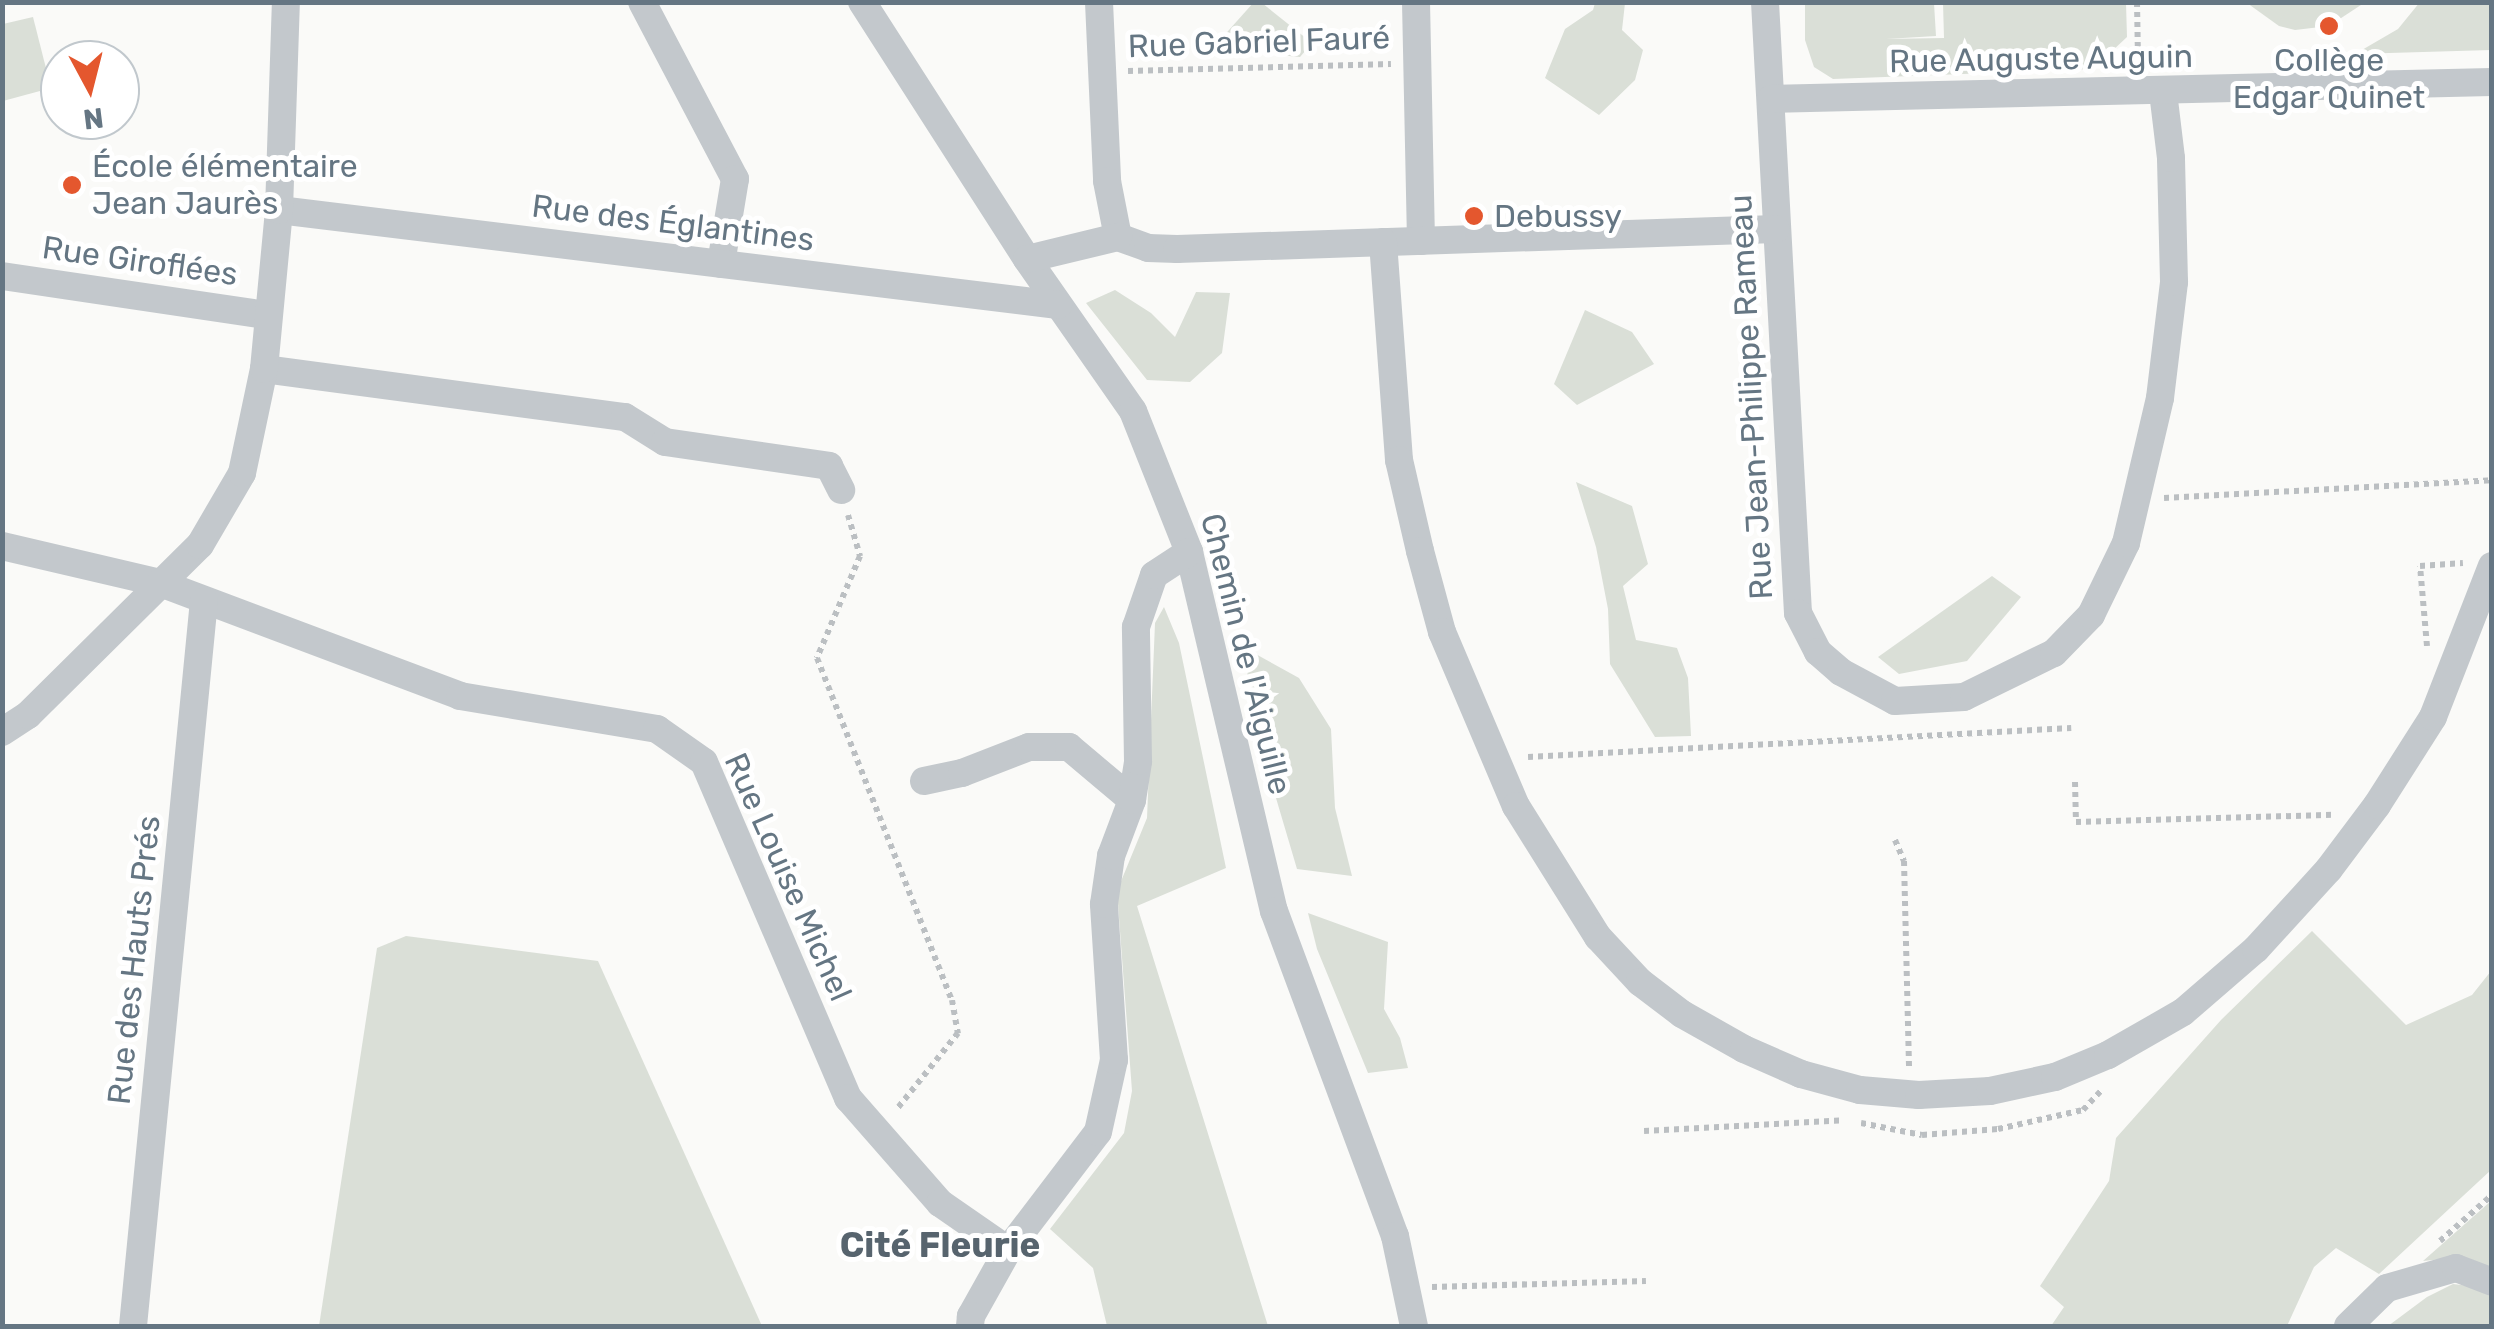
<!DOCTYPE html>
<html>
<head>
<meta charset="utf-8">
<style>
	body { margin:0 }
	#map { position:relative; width:2494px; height:1329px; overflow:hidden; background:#fafaf8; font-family:Rubik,sans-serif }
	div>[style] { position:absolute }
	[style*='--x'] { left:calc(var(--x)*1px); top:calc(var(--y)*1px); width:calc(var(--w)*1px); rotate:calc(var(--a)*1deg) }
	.green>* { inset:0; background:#dadfd7 }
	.path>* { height:6px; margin-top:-3px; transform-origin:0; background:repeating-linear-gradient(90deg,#bbbfc2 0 5px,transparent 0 10px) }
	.street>* { height:28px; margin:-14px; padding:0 14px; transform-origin:14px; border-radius:14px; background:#c3c8cc }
	.dots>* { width:28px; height:28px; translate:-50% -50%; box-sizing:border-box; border:5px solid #fff; border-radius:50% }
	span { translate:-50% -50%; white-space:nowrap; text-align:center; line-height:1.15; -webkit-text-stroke:10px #fff; paint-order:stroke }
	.street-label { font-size:32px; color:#657683 }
	.poi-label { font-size:32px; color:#657683 }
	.left { translate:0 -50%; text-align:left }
	.neighbourhood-label { font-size:35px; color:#57646e; font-weight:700 }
	.frame { position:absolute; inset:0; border:5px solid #657683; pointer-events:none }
	.north { position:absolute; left:40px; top:40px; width:100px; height:100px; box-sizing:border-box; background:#fff; border:2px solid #c1c8cd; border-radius:50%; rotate:173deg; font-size:28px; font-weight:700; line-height:40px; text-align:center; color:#657683 }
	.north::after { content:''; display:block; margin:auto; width:35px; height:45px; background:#e4572e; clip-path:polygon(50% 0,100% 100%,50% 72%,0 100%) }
</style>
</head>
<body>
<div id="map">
	<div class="green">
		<i style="clip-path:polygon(1254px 2px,1262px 3px,1312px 43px,1300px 57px,1212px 49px)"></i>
		<i style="clip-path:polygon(2420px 2px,2491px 3px,2491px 50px,2355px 54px,2398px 29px)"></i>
		<i style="clip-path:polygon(1595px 3px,1625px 3px,1622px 30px,1643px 50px,1635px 80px,1599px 115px,1545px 78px,1565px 29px,1593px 10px)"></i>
		<i style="clip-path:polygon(1805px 3px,1934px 3px,1936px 36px,1886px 39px,1944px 38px,1943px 3px,2126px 3px,2127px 37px,2093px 69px,1833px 79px,1814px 67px,1805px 40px)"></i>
		<i style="clip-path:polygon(2247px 3px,2364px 3px,2329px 26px,2295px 30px,2279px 26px)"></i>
		<i style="clip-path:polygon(33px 17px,51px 88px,3px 101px,3px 24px)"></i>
		<i style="clip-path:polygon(1115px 290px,1151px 313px,1175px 337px,1196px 292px,1230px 293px,1222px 353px,1190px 382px,1147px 380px,1086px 303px)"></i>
		<i style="clip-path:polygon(1585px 310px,1632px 332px,1654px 364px,1577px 405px,1554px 384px)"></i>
		<i style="clip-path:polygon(1576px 482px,1632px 506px,1648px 564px,1623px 586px,1636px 640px,1677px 648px,1688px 678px,1691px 736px,1655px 737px,1610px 664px,1608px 609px,1596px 547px)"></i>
		<i style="clip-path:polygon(1992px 576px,2021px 597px,1967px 661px,1899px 674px,1878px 657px)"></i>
		<i style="clip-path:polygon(1164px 607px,1179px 643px,1226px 868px,1137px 906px,1268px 1326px,1107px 1326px,1093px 1268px,1050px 1229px,1124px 1133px,1132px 1091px,1117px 891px,1147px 818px,1155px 623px)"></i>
		<i style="clip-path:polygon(1252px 652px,1299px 678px,1331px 729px,1335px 808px,1352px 876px,1297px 869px,1244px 690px)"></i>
		<i style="clip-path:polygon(1308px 913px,1388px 942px,1384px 1009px,1400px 1038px,1408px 1068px,1368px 1073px,1317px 949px)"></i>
		<i style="clip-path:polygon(2312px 931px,2406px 1025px,2472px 995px,2491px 971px,2491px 1170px,2379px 1274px,2336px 1248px,2314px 1267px,2287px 1326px,2051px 1326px,2064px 1307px,2040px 1286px,2109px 1181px,2116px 1138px,2221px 1020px)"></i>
		<i style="clip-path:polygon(406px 936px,598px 961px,762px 1326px,319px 1326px,377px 948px)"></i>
		<i style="clip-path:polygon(2491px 1201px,2491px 1271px,2453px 1258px,2423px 1261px)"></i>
		<i style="clip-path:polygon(2453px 1284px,2478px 1287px,2491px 1297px,2491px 1326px,2388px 1326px,2427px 1297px)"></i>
	</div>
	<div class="path">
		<i style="--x:2137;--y:2;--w:59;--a:89"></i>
		<i style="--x:1128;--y:71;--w:263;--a:-1.5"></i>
		<i style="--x:2164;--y:498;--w:328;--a:-3.1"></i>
		<i style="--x:848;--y:515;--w:43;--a:73.7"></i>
		<i style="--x:860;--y:556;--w:111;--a:112.9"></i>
		<i style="--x:817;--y:658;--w:368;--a:68.5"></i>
		<i style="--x:952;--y:1000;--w:34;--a:80"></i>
		<i style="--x:958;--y:1033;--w:99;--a:128.8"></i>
		<i style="--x:2427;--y:646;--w:80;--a:-95"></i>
		<i style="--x:2420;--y:566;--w:43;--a:-4"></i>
		<i style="--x:1528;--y:757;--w:544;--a:-3.06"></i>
		<i style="--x:2075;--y:782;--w:40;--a:88.6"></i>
		<i style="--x:2076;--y:822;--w:257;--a:-1.6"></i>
		<i style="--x:1895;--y:840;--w:23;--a:67"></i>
		<i style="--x:1904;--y:861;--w:207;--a:88.6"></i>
		<i style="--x:1861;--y:1123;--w:62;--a:11.1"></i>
		<i style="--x:1922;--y:1135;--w:76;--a:-4.5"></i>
		<i style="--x:1998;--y:1129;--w:87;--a:-12.6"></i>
		<i style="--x:2083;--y:1110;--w:26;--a:-47"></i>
		<i style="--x:1644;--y:1131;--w:200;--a:-3.1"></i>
		<i style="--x:2440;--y:1241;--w:69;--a:-41.5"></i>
		<i style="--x:1432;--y:1287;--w:214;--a:-1.6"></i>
	</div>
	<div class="street">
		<i style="--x:642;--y:2;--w:200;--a:62.3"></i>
		<i style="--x:735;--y:179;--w:86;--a:99.4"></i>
		<i style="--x:862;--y:2;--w:305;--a:57.3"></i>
		<i style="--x:1027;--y:259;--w:185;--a:55.1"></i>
		<i style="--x:1133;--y:411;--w:152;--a:68.3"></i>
		<i style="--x:1189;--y:552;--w:369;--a:76.7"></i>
		<i style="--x:1274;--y:911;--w:347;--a:69.6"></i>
		<i style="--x:1395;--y:1236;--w:92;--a:78.1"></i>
		<i style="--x:1099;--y:2;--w:179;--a:87.4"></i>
		<i style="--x:1107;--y:181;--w:57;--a:78.9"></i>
		<i style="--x:1416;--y:2;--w:239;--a:88.8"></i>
		<i style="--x:1765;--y:2;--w:612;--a:86.91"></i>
		<i style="--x:1798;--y:613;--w:44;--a:62.9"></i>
		<i style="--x:1818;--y:652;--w:30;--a:41"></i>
		<i style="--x:1841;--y:672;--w:61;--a:28.2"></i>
		<i style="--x:1895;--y:701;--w:69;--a:-3.3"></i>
		<i style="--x:1964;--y:697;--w:100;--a:-26.1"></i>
		<i style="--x:2054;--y:653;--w:53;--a:-45.8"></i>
		<i style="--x:2091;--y:615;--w:80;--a:-64.1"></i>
		<i style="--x:2126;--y:543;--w:149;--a:-76.8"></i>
		<i style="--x:2160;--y:398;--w:117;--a:-83.1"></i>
		<i style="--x:2174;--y:282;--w:124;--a:-91.4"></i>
		<i style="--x:2171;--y:158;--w:66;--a:-96.9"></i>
		<i style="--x:1771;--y:99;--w:721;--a:-1.35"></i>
		<i style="--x:279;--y:210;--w:785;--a:6.95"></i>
		<i style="--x:1118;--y:237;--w:32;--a:20"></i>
		<i style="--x:1148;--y:248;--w:29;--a:2"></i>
		<i style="--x:1177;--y:249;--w:599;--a:-1.91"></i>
		<i style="--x:1383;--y:242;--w:219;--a:85.8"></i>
		<i style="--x:1399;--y:460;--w:93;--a:77"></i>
		<i style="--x:1420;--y:551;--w:84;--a:74.8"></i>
		<i style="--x:1442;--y:632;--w:189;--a:67"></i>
		<i style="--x:1516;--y:806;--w:155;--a:58"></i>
		<i style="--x:1598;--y:937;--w:62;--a:47"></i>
		<i style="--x:1640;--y:982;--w:53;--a:37.3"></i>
		<i style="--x:1682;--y:1014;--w:71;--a:29.4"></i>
		<i style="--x:1744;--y:1049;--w:62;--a:23.7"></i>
		<i style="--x:1801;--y:1074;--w:61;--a:15.2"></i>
		<i style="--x:1860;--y:1090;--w:59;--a:4.8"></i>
		<i style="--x:1919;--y:1095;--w:71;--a:-3.2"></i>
		<i style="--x:1990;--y:1091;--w:66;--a:-12.2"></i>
		<i style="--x:2055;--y:1077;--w:57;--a:-22.5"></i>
		<i style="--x:2108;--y:1055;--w:86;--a:-29.8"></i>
		<i style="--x:2183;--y:1012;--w:96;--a:-40.8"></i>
		<i style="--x:2256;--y:949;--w:108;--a:-47.6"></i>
		<i style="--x:2329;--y:869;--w:80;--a:-53.1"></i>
		<i style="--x:2377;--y:805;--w:104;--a:-57.5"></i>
		<i style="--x:2433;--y:717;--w:162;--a:-68.7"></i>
		<i style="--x:1027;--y:259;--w:94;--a:-13.6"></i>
		<i style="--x:2;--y:276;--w:268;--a:8.4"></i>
		<i style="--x:264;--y:369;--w:364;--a:7.6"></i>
		<i style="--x:625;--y:417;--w:47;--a:32"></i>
		<i style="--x:665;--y:442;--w:166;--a:8.3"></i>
		<i style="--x:829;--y:466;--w:27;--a:63"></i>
		<i style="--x:2;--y:546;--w:162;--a:13.2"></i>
		<i style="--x:160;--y:583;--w:321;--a:20.6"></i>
		<i style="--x:460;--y:696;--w:200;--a:9.5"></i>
		<i style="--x:657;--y:729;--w:57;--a:35.1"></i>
		<i style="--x:704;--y:762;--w:366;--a:66.8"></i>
		<i style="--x:848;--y:1098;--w:140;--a:48.8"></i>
		<i style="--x:940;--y:1203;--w:83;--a:34.7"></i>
		<i style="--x:1008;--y:1250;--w:76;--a:119.3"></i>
		<i style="--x:971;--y:1316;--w:10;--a:96"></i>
		<i style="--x:2;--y:732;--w:31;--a:-33"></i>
		<i style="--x:28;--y:715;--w:242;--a:-44.7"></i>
		<i style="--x:200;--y:545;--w:83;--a:-59.7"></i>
		<i style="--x:242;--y:473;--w:106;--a:-78.1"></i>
		<i style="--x:264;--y:369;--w:160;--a:-84.6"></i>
		<i style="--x:279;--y:210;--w:208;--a:-88.1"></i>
		<i style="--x:924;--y:781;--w:39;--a:-12"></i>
		<i style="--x:962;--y:773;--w:72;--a:-21.2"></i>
		<i style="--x:1029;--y:747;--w:40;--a:0"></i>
		<i style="--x:1069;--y:747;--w:82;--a:40.1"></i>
		<i style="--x:1008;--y:1250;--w:148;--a:-52.7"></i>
		<i style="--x:1098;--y:1132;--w:74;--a:-77.5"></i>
		<i style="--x:1114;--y:1060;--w:156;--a:-93.7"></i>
		<i style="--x:1104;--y:904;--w:49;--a:-81.7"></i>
		<i style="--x:1111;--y:856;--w:60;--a:-69.4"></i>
		<i style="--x:1132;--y:800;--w:39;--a:-81"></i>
		<i style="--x:1138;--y:761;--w:134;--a:-90.9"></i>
		<i style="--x:1136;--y:627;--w:55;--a:-70.9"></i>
		<i style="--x:1154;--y:575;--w:42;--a:-33.3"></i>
		<i style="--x:133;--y:1326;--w:728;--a:-84.41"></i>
		<i style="--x:2348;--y:1326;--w:54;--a:-44.3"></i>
		<i style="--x:2387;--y:1288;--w:72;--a:-16.2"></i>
		<i style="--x:2456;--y:1268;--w:39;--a:21"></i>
	</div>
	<div class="dots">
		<i style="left:2329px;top:26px;background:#e4572e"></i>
		<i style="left:72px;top:185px;background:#e4572e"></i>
		<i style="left:1474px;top:216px;background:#e4572e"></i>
	</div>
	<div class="street-label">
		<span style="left:1259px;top:42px;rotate:-2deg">Rue Gabriel Fauré</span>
		<span style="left:2041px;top:59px;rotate:-1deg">Rue Auguste Auguin</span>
		<span style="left:673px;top:223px;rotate:7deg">Rue des Églantines</span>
		<span style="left:140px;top:261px;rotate:8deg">Rue Giroflées</span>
		<span style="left:1751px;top:397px;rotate:-93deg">Rue Jean-Philippe Rameau</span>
		<span style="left:1246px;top:654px;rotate:76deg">Chemin de l'Aiguille</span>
		<span style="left:788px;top:877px;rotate:66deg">Rue Louise Michel</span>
		<span style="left:134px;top:960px;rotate:-84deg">Rue des Hauts Prés</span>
	</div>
	<div class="poi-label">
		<span style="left:2329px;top:79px">Collège<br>Edgar Quinet</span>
		<span class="left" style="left:92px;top:185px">École élémentaire<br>Jean Jaurès</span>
		<span class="left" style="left:1494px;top:216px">Debussy</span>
	</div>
	<div class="neighbourhood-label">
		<span style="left:940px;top:1245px">Cité Fleurie</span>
	</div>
	<div class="frame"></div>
	<div class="north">N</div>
</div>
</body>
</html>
